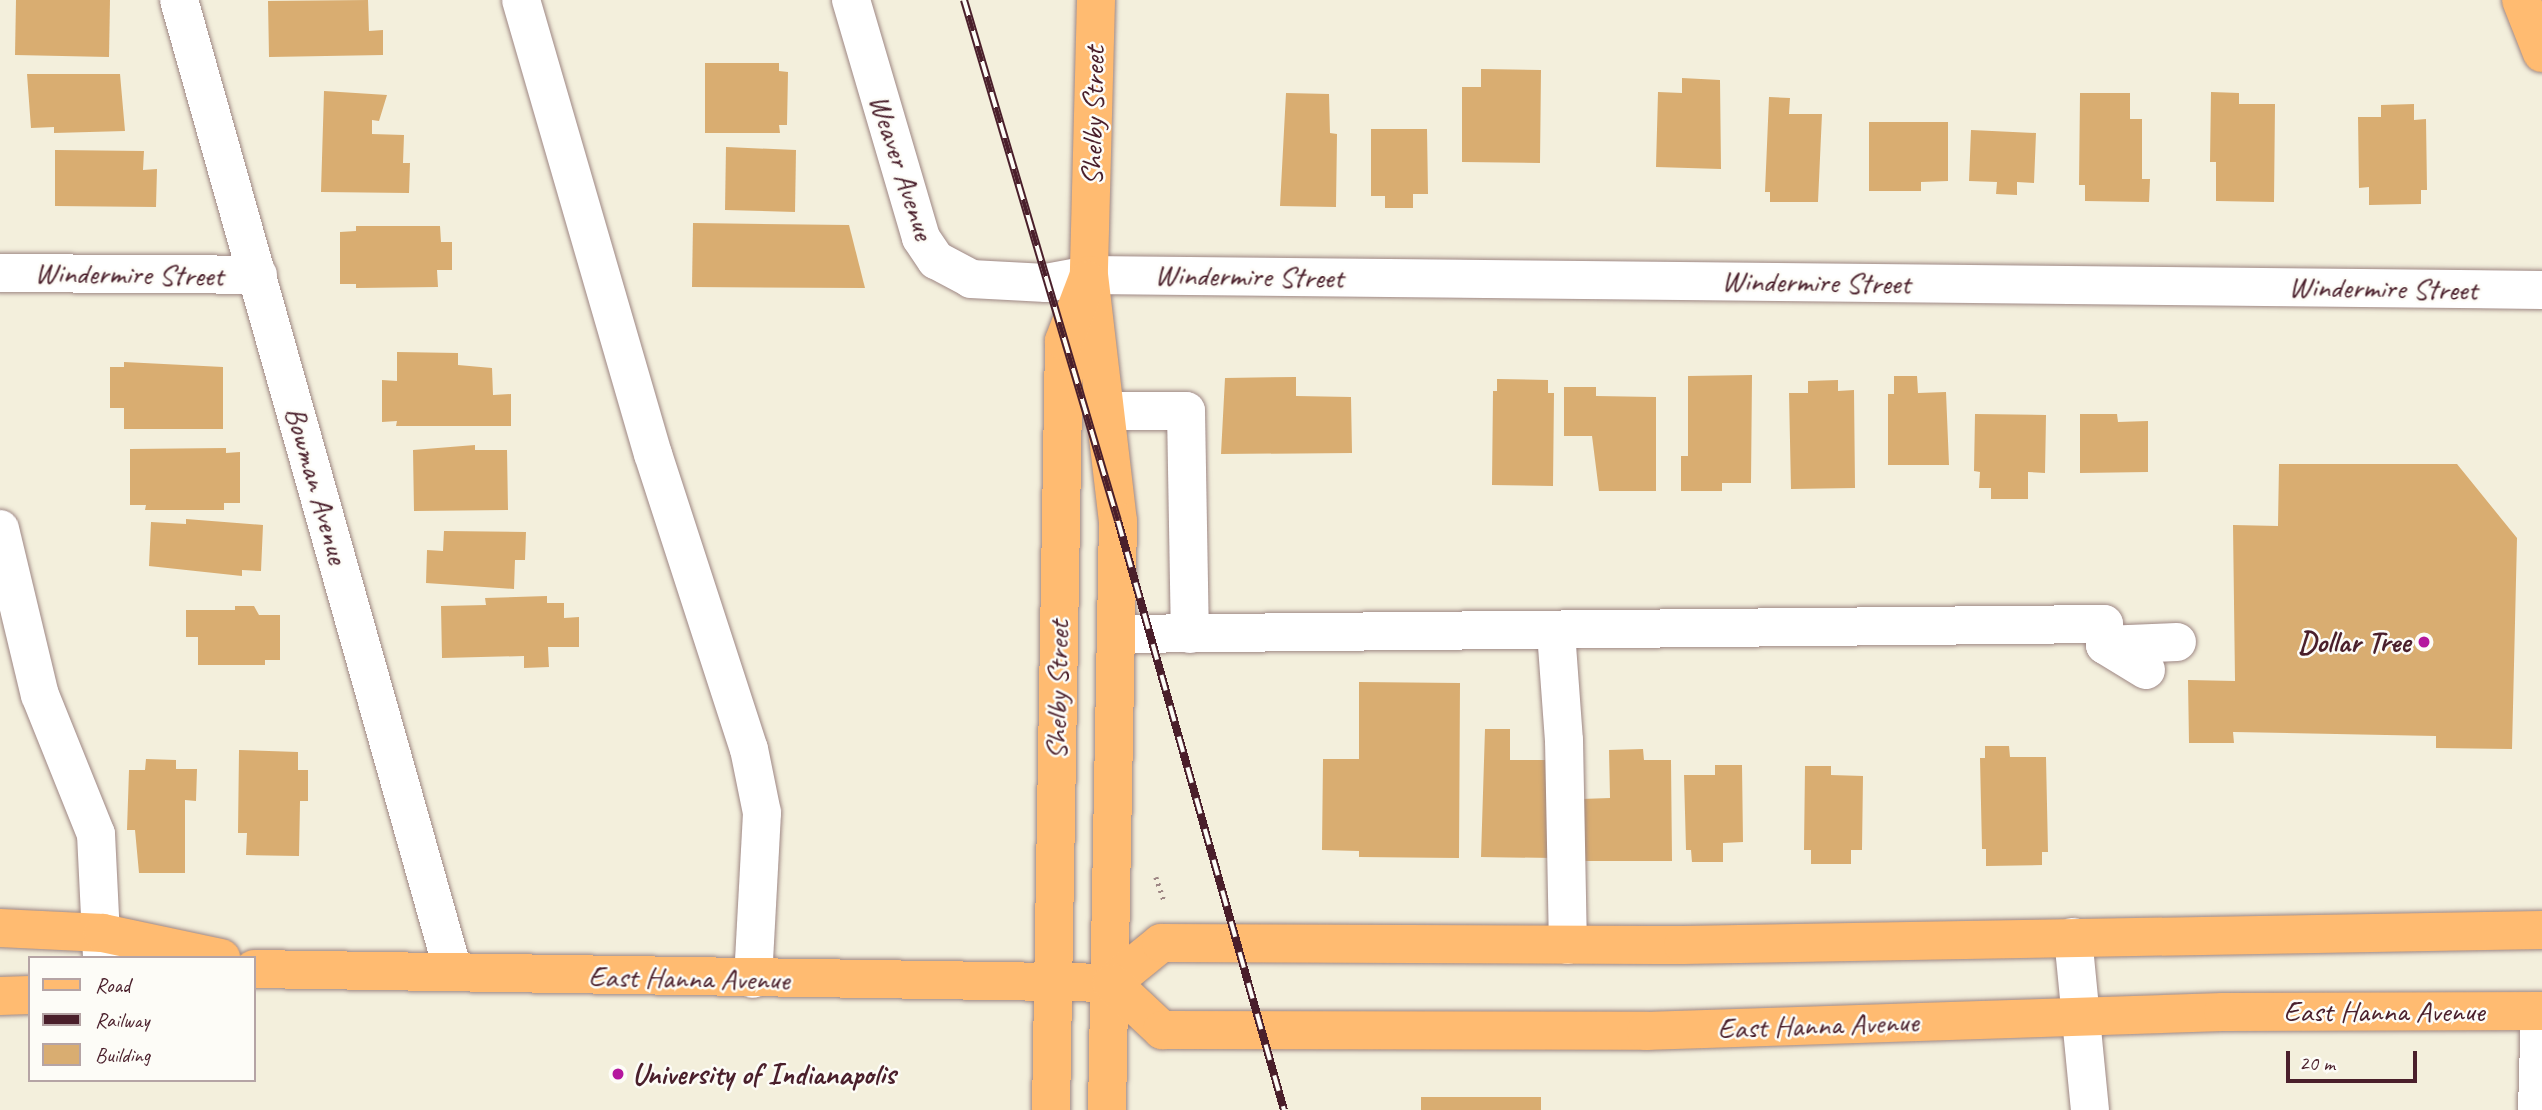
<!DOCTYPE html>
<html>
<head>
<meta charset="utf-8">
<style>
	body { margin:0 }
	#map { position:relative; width:2542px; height:1110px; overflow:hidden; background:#f3efdc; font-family:Caveat,sans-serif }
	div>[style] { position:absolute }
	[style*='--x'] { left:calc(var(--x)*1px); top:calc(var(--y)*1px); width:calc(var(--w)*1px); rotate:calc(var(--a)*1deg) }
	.building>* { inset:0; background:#d9ad71 }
	.path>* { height:4.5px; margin-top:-2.25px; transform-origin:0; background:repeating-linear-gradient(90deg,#9e8784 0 2px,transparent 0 7px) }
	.roads { filter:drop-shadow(0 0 2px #9e8784) drop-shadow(0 0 2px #9e8784) }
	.minor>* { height:38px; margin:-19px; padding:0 19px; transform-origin:19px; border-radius:19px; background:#fff }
	.major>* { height:38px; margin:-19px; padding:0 19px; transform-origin:19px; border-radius:19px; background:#ffbb71 }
	.rail>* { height:8px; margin-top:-4px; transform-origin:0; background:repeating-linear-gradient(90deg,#fdfcf7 0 16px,#4a1f2b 0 32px); box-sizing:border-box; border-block:2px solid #4a1f2b }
	.dots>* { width:19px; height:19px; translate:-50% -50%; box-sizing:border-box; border:4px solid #fdfcf7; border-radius:50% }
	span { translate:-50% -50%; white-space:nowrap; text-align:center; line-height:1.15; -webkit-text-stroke:5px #fdfcf7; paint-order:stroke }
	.street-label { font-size:30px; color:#4a1f2b }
	.poi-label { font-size:30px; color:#4a1f2b; font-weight:700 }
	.right { translate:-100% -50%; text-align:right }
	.left { translate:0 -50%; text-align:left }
	.legend { position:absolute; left:28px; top:956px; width:228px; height:126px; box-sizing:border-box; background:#fdfcf7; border:2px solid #b5a4a5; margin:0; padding:9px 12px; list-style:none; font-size:21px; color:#4a1f2b }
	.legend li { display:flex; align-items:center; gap:14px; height:35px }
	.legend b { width:35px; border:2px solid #b5a4a5 }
	.scale { position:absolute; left:2286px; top:1051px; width:131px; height:32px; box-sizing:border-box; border:4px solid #4a1f2b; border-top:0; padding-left:9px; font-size:21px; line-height:24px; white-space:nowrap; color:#4a1f2b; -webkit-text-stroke:5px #fdfcf7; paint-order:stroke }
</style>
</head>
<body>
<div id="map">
	<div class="building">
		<i style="clip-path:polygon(16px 0,110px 0,109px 57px,15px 55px)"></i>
		<i style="clip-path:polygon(368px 0,369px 31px,383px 30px,383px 55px,269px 57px,268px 1px)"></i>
		<i style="clip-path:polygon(705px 63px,779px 63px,779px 71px,788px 72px,787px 125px,779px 125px,780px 133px,705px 133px)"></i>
		<i style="clip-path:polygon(1481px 69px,1541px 70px,1540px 163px,1462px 162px,1462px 87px,1481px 87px)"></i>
		<i style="clip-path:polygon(27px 74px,120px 74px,125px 131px,54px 133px,54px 127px,31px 128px)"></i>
		<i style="clip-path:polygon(1682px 78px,1720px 80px,1721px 169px,1656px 167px,1658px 92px,1682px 93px)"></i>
		<i style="clip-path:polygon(324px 91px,387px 95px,379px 121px,372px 120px,372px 134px,404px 135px,403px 163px,410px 163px,409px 193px,321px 192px)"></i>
		<i style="clip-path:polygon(2211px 92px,2239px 93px,2239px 104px,2275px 104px,2274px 202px,2216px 201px,2216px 162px,2210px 162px)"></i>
		<i style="clip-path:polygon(1286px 93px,1329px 94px,1330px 133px,1337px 134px,1336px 207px,1280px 206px)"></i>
		<i style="clip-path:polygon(2080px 93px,2130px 93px,2130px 119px,2142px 119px,2142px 179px,2150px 179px,2149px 202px,2085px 201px,2085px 185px,2079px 185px)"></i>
		<i style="clip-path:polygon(1769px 97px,1790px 98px,1789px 114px,1822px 114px,1818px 202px,1770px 202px,1770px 192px,1765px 192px)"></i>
		<i style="clip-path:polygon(2414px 104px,2414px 120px,2426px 119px,2427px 190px,2421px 190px,2421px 204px,2369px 205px,2369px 187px,2359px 188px,2358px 117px,2381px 117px,2381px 105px)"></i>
		<i style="clip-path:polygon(1869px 122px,1948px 122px,1948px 181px,1921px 182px,1921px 191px,1869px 191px)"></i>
		<i style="clip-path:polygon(1371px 129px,1427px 129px,1428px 194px,1413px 194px,1413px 208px,1385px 208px,1385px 196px,1371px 196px)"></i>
		<i style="clip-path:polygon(1971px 130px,2036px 133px,2034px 183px,2017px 182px,2017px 195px,1996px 194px,1997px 182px,1969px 181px)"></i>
		<i style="clip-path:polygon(726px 147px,796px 150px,795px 212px,725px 210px)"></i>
		<i style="clip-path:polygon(55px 150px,144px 151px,143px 170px,157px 169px,156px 207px,55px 206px)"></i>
		<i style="clip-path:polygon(693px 223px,849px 225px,865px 288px,692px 287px)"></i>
		<i style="clip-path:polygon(356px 226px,440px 226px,441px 242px,452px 242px,452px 270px,437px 270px,438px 287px,356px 288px,356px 284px,340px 284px,340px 232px,356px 231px)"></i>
		<i style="clip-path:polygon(397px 352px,458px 353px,458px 365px,492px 368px,493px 395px,511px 394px,511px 426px,396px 426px,397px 421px,382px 422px,382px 380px,397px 381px)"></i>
		<i style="clip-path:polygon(124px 362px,223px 367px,223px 429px,124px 429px,124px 408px,110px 408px,110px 367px,124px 367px)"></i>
		<i style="clip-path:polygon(1752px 375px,1751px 483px,1722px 483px,1722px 491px,1681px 491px,1681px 456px,1688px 456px,1688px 376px)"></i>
		<i style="clip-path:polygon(1894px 376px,1917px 376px,1918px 393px,1946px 392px,1949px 465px,1888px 465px,1888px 394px,1894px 394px)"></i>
		<i style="clip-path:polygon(1296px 377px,1296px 396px,1351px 397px,1352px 453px,1221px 454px,1225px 378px)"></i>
		<i style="clip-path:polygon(1497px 379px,1548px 380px,1548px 393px,1554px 393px,1553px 486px,1492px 485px,1493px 391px,1497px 391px)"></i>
		<i style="clip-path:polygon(1838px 380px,1838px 391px,1854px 390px,1855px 488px,1791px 489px,1789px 393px,1808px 393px,1808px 381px)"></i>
		<i style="clip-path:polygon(1564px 387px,1596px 387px,1596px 396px,1656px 397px,1656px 491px,1599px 491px,1592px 436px,1564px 436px)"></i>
		<i style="clip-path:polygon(1975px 414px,2046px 415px,2045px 473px,2028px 472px,2028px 499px,1991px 499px,1991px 488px,1979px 488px,1980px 472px,1974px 471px)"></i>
		<i style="clip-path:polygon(2080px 414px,2117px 414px,2118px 422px,2148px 421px,2148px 472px,2080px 473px)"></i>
		<i style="clip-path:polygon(475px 445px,475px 450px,507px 450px,508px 510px,414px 511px,413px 450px)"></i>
		<i style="clip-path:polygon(226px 448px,226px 453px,240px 452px,240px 503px,224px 503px,224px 510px,145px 510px,146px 505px,130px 505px,130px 449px)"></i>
		<i style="clip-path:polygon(2279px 464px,2457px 464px,2517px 538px,2512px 749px,2436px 748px,2436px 736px,2233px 732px,2234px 743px,2189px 743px,2188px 680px,2235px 681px,2233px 525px,2278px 526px)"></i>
		<i style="clip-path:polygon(186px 519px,263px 525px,261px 571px,242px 570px,242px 576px,149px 566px,151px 522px,186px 524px)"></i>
		<i style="clip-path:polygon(444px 531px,526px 532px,525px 560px,515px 560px,514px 589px,426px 583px,427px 550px,443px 551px)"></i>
		<i style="clip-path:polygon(547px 596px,547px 603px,564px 603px,564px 618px,579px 617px,579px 647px,548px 647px,549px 667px,524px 668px,524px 656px,442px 658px,441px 606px,486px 605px,485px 598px)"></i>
		<i style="clip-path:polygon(235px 606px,254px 606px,259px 615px,280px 615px,280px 660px,265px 660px,265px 665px,198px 665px,198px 637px,186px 637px,186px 610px,235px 610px)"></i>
		<i style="clip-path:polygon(1359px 682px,1460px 683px,1459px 858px,1359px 857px,1359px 851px,1322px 850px,1323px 759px,1359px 759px)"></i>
		<i style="clip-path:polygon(1485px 729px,1510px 729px,1510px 760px,1554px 760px,1553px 858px,1481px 857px)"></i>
		<i style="clip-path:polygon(1985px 746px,2009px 746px,2010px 757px,2046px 757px,2048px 852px,2042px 852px,2042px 865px,1986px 866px,1986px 849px,1982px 849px,1980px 758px,1985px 758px)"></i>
		<i style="clip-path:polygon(1643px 749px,1644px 760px,1671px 760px,1672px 861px,1581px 861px,1581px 799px,1610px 798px,1609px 750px)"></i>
		<i style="clip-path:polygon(239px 750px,298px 752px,298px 770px,308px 770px,308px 801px,300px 801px,299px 856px,246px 855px,247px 833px,238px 833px)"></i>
		<i style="clip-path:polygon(146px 759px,176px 760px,176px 769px,197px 769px,196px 801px,185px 800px,185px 873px,139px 873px,135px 830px,127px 830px,129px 770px,145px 770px)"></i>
		<i style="clip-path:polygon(1715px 765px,1742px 765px,1743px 842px,1723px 843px,1723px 862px,1692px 862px,1691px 850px,1686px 850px,1684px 775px,1715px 775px)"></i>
		<i style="clip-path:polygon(1805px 766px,1831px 766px,1831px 775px,1863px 776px,1862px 850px,1851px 850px,1851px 864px,1811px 864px,1811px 850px,1804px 850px)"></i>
		<i style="clip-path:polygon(1421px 1097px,1541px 1097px,1541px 1110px,1421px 1110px)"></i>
	</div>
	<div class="path">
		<i style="--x:1156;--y:877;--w:24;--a:71"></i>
	</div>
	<div class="roads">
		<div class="minor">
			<i style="--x:179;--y:0;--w:1009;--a:74.24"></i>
			<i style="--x:521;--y:0;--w:473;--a:73.8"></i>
			<i style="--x:653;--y:454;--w:310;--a:72"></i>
			<i style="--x:749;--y:749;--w:65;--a:78.5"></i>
			<i style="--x:762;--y:813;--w:166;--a:93.1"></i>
			<i style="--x:851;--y:0;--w:248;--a:73.6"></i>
			<i style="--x:921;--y:238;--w:27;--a:56"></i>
			<i style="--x:936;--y:260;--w:40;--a:28"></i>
			<i style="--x:971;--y:279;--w:75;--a:3.1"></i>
			<i style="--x:1046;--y:283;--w:44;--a:-10.5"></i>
			<i style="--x:1089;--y:275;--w:1453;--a:0.59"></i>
			<i style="--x:0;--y:273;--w:258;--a:0.4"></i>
			<i style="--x:1106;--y:411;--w:80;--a:0"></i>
			<i style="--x:1186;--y:411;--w:223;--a:89"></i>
			<i style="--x:0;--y:529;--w:171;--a:76.5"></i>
			<i style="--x:40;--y:695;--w:150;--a:68.1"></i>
			<i style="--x:96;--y:834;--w:124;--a:87.2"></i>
			<i style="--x:1556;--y:632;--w:108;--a:85.8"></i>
			<i style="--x:1564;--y:740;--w:205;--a:88.9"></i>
			<i style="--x:1117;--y:634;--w:987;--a:-0.58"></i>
			<i style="--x:2104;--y:624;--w:21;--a:87"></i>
			<i style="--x:2105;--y:645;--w:48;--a:31.4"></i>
			<i style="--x:2105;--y:645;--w:72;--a:-2.4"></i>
			<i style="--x:2073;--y:937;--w:174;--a:84.4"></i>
			<i style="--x:2537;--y:1110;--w:99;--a:-88.3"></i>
		</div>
		<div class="major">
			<i style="--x:1096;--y:0;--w:275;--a:91.5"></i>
			<i style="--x:1089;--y:275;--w:248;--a:83.3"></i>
			<i style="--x:1118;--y:521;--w:589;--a:91.07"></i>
			<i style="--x:2521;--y:0;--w:57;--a:68.4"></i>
			<i style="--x:0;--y:928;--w:103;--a:2.8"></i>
			<i style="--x:103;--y:933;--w:121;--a:12"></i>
			<i style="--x:254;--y:969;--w:858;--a:0.93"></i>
			<i style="--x:1112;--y:983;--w:63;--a:-39.2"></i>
			<i style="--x:1161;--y:943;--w:522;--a:0.22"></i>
			<i style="--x:1683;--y:945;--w:859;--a:-1"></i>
			<i style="--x:1112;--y:983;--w:69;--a:43.2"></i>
			<i style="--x:1162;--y:1030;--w:484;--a:0.1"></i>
			<i style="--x:1646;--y:1031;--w:577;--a:-1.89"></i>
			<i style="--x:2223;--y:1012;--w:319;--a:-0.2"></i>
			<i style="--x:0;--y:996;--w:30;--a:-2"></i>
			<i style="--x:1051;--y:1110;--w:769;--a:-89.03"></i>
			<i style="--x:1064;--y:341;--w:65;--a:-69.3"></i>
		</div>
	</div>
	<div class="rail">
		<i style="--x:964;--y:0;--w:543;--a:73.53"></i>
		<i style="--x:1118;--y:521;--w:612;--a:74.26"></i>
	</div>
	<div class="dots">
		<i style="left:2424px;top:642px;background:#b5179e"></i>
		<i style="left:618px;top:1074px;background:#b5179e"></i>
	</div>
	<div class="street-label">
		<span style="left:1093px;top:116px;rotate:-89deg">Shelby Street</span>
		<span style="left:902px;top:167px;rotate:72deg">Weaver Avenue</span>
		<span style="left:129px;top:274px;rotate:1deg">Windermire Street</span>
		<span style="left:1249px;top:276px;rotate:1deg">Windermire Street</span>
		<span style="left:1816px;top:282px;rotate:1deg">Windermire Street</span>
		<span style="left:2383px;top:288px;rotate:1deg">Windermire Street</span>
		<span style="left:317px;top:485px;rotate:74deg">Bowman Avenue</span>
		<span style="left:1057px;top:690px;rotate:-89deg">Shelby Street</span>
		<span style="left:689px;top:978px;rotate:1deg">East Hanna Avenue</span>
		<span style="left:2384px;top:1011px">East Hanna Avenue</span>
		<span style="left:1818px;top:1025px;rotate:-2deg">East Hanna Avenue</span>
	</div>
	<div class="poi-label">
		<span class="right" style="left:2410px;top:642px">Dollar Tree</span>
		<span class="left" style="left:632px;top:1074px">University of Indianapolis</span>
	</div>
	<ul class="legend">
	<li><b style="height:9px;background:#ffbb71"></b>Road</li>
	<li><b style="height:9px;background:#4a1f2b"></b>Railway</li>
	<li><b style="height:19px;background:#d9ad71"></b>Building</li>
	</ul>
	<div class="scale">20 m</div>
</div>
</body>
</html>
